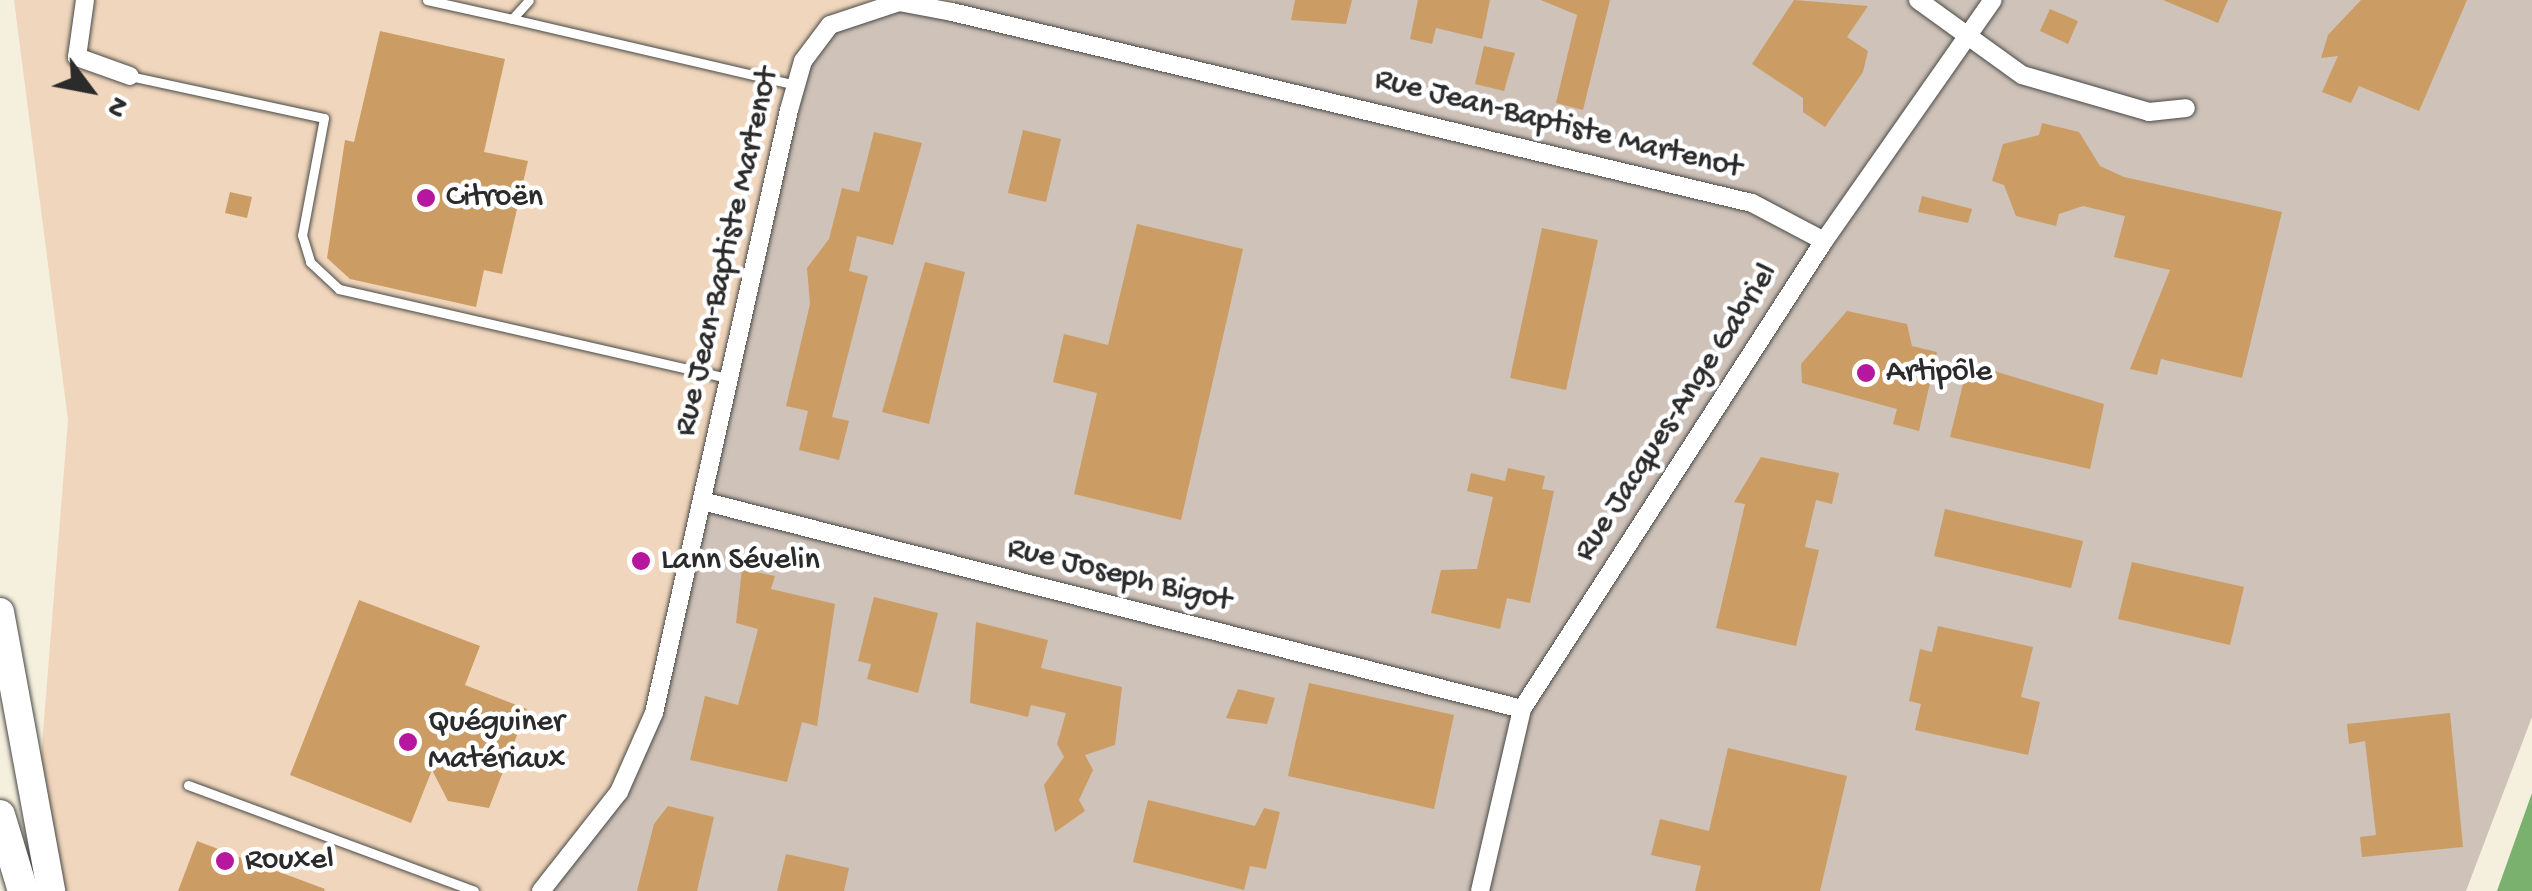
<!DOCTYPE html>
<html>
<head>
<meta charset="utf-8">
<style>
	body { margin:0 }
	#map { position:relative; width:2532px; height:891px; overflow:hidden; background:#f5f0de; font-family:"Gochi Hand",sans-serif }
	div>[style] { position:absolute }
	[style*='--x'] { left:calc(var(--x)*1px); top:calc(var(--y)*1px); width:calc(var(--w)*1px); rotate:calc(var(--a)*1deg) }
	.built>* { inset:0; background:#f0d6bc }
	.industrial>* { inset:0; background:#cec2b9 }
	.forest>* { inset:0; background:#7ab16e }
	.building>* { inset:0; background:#cb9d64 }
	.roads { filter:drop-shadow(0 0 2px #494946) drop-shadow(0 0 2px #494946) }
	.service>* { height:9px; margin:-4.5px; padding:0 4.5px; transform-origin:4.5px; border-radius:4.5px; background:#fff }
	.minor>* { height:18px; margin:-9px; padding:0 9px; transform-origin:9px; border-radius:9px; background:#fff }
	.primary>* { height:28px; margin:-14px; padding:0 14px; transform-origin:14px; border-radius:14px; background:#fff }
	.trunk>* { height:30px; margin:-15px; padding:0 15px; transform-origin:15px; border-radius:15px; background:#fff }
	.dots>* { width:28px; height:28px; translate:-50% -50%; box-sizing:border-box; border:5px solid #fff; border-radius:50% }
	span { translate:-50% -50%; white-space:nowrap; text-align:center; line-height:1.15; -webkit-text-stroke:9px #fff; paint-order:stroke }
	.street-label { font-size:32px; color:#2b2b2b }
	.poi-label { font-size:32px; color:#2b2b2b }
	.left { translate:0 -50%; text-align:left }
	.north { position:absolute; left:40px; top:40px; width:100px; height:100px; -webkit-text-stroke:8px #fff; paint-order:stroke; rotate:122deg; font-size:28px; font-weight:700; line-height:40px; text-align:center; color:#2b2b2b }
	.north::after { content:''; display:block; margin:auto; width:35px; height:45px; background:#2b2b2b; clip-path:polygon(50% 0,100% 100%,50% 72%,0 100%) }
</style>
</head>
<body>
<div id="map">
	<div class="built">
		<i style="clip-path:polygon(14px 0,954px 0,639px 755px,541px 891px,51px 891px,38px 795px,68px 420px)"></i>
	</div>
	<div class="industrial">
		<i style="clip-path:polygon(955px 0,2532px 0,2532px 717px,2466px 891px,541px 891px,639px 755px,788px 110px,830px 25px,864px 10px,952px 11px)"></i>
	</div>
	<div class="forest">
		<i style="clip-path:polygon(2532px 793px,2532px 891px,2497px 891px)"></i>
	</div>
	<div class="building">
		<i style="clip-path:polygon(1295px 0,1352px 0,1346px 24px,1291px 20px)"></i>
		<i style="clip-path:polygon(1418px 0,1490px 0,1482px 39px,1436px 28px,1432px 44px,1410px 39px)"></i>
		<i style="clip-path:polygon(1541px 0,1610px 0,1583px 110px,1556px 103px,1577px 15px)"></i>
		<i style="clip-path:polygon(1794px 0,1868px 6px,1847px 37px,1868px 51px,1863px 72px,1825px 127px,1803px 112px,1803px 98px,1752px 64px)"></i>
		<i style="clip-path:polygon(2163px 0,2228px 0,2218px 23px)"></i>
		<i style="clip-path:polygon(2361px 0,2467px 0,2419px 111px,2359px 86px,2351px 103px,2322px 92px,2338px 56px,2321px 58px,2328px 35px)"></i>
		<i style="clip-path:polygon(2050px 9px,2078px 21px,2068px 44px,2040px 31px)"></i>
		<i style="clip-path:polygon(380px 31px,505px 59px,484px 152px,528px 161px,502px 274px,484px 270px,476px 307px,350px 279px,327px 258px,345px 140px,354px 142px)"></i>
		<i style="clip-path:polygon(1484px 46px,1515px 53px,1504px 91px,1475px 84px)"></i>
		<i style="clip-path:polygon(2042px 123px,2079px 132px,2100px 166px,2124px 177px,2282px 212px,2242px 378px,2161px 359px,2157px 375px,2130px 369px,2170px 270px,2114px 257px,2125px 216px,2083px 206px,2059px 214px,2056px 226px,2016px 216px,2004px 185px,1992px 181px,2003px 144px,2039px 135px)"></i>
		<i style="clip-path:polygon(1023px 130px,1061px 139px,1046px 202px,1008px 193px)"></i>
		<i style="clip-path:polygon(874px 132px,922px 143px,893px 245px,857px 236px,849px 271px,868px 276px,832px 417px,849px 421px,839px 460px,799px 450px,808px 411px,786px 406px,810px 304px,807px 268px,829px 239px,842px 188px,859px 192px)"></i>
		<i style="clip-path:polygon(230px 192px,252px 197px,247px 218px,225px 213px)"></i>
		<i style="clip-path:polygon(1922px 196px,1972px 209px,1968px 223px,1918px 212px)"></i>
		<i style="clip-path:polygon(1137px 224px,1243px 249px,1181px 520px,1074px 494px,1097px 393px,1053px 382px,1064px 334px,1108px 345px)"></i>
		<i style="clip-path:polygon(1542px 228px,1598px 240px,1566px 390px,1510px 378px)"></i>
		<i style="clip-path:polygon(925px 262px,965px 272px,929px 424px,882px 412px)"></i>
		<i style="clip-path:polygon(1847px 311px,1907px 324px,1912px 346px,1937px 352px,1919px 431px,1893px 424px,1897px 409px,1802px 383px,1801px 364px)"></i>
		<i style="clip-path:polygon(1987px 369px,2104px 404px,2090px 469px,1950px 437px,1966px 372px,1985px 377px)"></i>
		<i style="clip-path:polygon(1761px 457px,1839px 473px,1832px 504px,1816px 500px,1805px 547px,1819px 550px,1796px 646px,1716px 628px,1745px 504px,1734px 502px)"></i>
		<i style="clip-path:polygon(1508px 468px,1545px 476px,1542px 489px,1554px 491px,1530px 603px,1507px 598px,1500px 629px,1431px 613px,1441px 570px,1477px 569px,1493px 497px,1467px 491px,1471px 473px,1505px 481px)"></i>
		<i style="clip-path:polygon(1945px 509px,2083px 541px,2071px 588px,1934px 556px)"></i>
		<i style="clip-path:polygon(2132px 562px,2244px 587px,2230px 645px,2118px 619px)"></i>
		<i style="clip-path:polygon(742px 569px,775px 576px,771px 589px,835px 604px,817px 726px,802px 722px,787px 782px,690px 760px,705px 696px,738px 705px,758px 629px,736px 623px)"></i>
		<i style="clip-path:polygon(874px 597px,938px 613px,918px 693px,867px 679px,871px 664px,858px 661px)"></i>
		<i style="clip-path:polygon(359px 600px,480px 646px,465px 685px,527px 709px,489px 808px,448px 801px,432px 770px,411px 823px,290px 775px)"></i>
		<i style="clip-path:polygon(976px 622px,1048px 640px,1041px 668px,1122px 687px,1115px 745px,1085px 755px,1093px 770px,1079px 800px,1085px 811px,1055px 832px,1044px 785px,1064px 757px,1057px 744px,1066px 713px,1031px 705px,1028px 717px,970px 703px)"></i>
		<i style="clip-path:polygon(1938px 626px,2033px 647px,2021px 697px,2040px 702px,2028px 755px,1915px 730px,1921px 704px,1909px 701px,1920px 649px,1932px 652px)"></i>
		<i style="clip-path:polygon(1309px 683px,1454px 715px,1434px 809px,1288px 776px)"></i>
		<i style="clip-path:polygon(1238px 689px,1275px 698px,1267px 724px,1226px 718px)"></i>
		<i style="clip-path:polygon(2450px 713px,2463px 847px,2362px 857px,2360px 837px,2376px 835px,2365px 741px,2349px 744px,2347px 724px)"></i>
		<i style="clip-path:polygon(1728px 748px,1847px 776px,1820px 891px,1695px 891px,1701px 866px,1651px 855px,1660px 819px,1709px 831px)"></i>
		<i style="clip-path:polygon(1148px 800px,1255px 826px,1264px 808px,1280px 812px,1266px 869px,1250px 866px,1244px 890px,1133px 862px)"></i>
		<i style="clip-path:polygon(668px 806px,714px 817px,697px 891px,637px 891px,654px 824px)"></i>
		<i style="clip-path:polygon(197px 841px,325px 889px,324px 891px,178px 891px)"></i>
		<i style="clip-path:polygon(786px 854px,849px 868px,844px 891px,777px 891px)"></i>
	</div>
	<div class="roads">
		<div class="service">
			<i style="--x:427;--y:0;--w:87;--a:12.6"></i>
			<i style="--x:512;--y:19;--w:25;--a:-48"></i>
			<i style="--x:512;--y:19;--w:292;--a:13.1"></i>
			<i style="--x:130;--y:76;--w:198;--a:12.2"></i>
			<i style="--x:324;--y:118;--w:119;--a:100.6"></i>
			<i style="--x:302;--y:235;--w:28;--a:73"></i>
			<i style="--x:310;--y:262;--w:40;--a:43"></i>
			<i style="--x:339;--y:289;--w:400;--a:12.9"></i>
			<i style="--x:188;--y:785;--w:305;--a:20.3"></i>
		</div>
		<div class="minor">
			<i style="--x:85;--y:0;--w:58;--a:98"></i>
			<i style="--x:77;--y:57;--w:56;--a:19.7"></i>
			<i style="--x:1918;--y:0;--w:128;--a:35.8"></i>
			<i style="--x:2022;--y:75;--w:132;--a:16.2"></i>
			<i style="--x:2149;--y:112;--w:37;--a:-6"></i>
			<i style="--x:702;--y:501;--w:846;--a:14.23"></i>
			<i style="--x:541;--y:891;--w:126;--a:-51.8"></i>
			<i style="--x:619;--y:792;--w:86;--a:-66.1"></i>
			<i style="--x:654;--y:713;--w:618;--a:-77.38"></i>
			<i style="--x:789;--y:110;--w:51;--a:-74.1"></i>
			<i style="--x:803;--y:61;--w:45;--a:-53.1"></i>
			<i style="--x:830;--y:25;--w:73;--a:-18.4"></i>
			<i style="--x:899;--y:2;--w:54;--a:10.7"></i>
			<i style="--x:952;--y:12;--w:822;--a:13.43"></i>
			<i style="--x:1752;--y:203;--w:81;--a:27.8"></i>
			<i style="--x:1480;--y:891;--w:187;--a:-77"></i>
			<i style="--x:1522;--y:709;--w:557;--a:-57.17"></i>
			<i style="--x:1824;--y:241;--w:294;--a:-55"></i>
		</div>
		<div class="primary">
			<i style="--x:0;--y:612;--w:284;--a:79.6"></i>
		</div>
		<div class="trunk">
			<i style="--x:0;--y:815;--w:79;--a:73.2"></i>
		</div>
	</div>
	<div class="dots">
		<i style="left:426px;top:198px;background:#b5179e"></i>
		<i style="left:1866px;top:373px;background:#b5179e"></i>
		<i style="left:641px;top:561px;background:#b5179e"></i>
		<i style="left:408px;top:742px;background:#b5179e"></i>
		<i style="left:225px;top:861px;background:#b5179e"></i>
	</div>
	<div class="street-label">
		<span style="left:1558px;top:125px;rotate:14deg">Rue Jean-Baptiste Martenot</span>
		<span style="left:728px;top:252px;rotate:-77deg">Rue Jean-Baptiste Martenot</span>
		<span style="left:1677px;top:413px;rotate:-57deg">Rue Jacques-Ange Gabriel</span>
		<span style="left:1119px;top:576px;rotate:14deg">Rue Joseph Bigot</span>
	</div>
	<div class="poi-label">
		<span class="left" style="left:446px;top:198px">Citroën</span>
		<span class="left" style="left:1886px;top:373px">Artipôle</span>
		<span class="left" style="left:661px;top:561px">Lann Sévelin</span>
		<span class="left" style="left:428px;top:742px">Quéguiner<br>Matériaux</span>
		<span class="left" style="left:245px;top:861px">Rouxel</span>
	</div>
	<div class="north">N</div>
</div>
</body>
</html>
